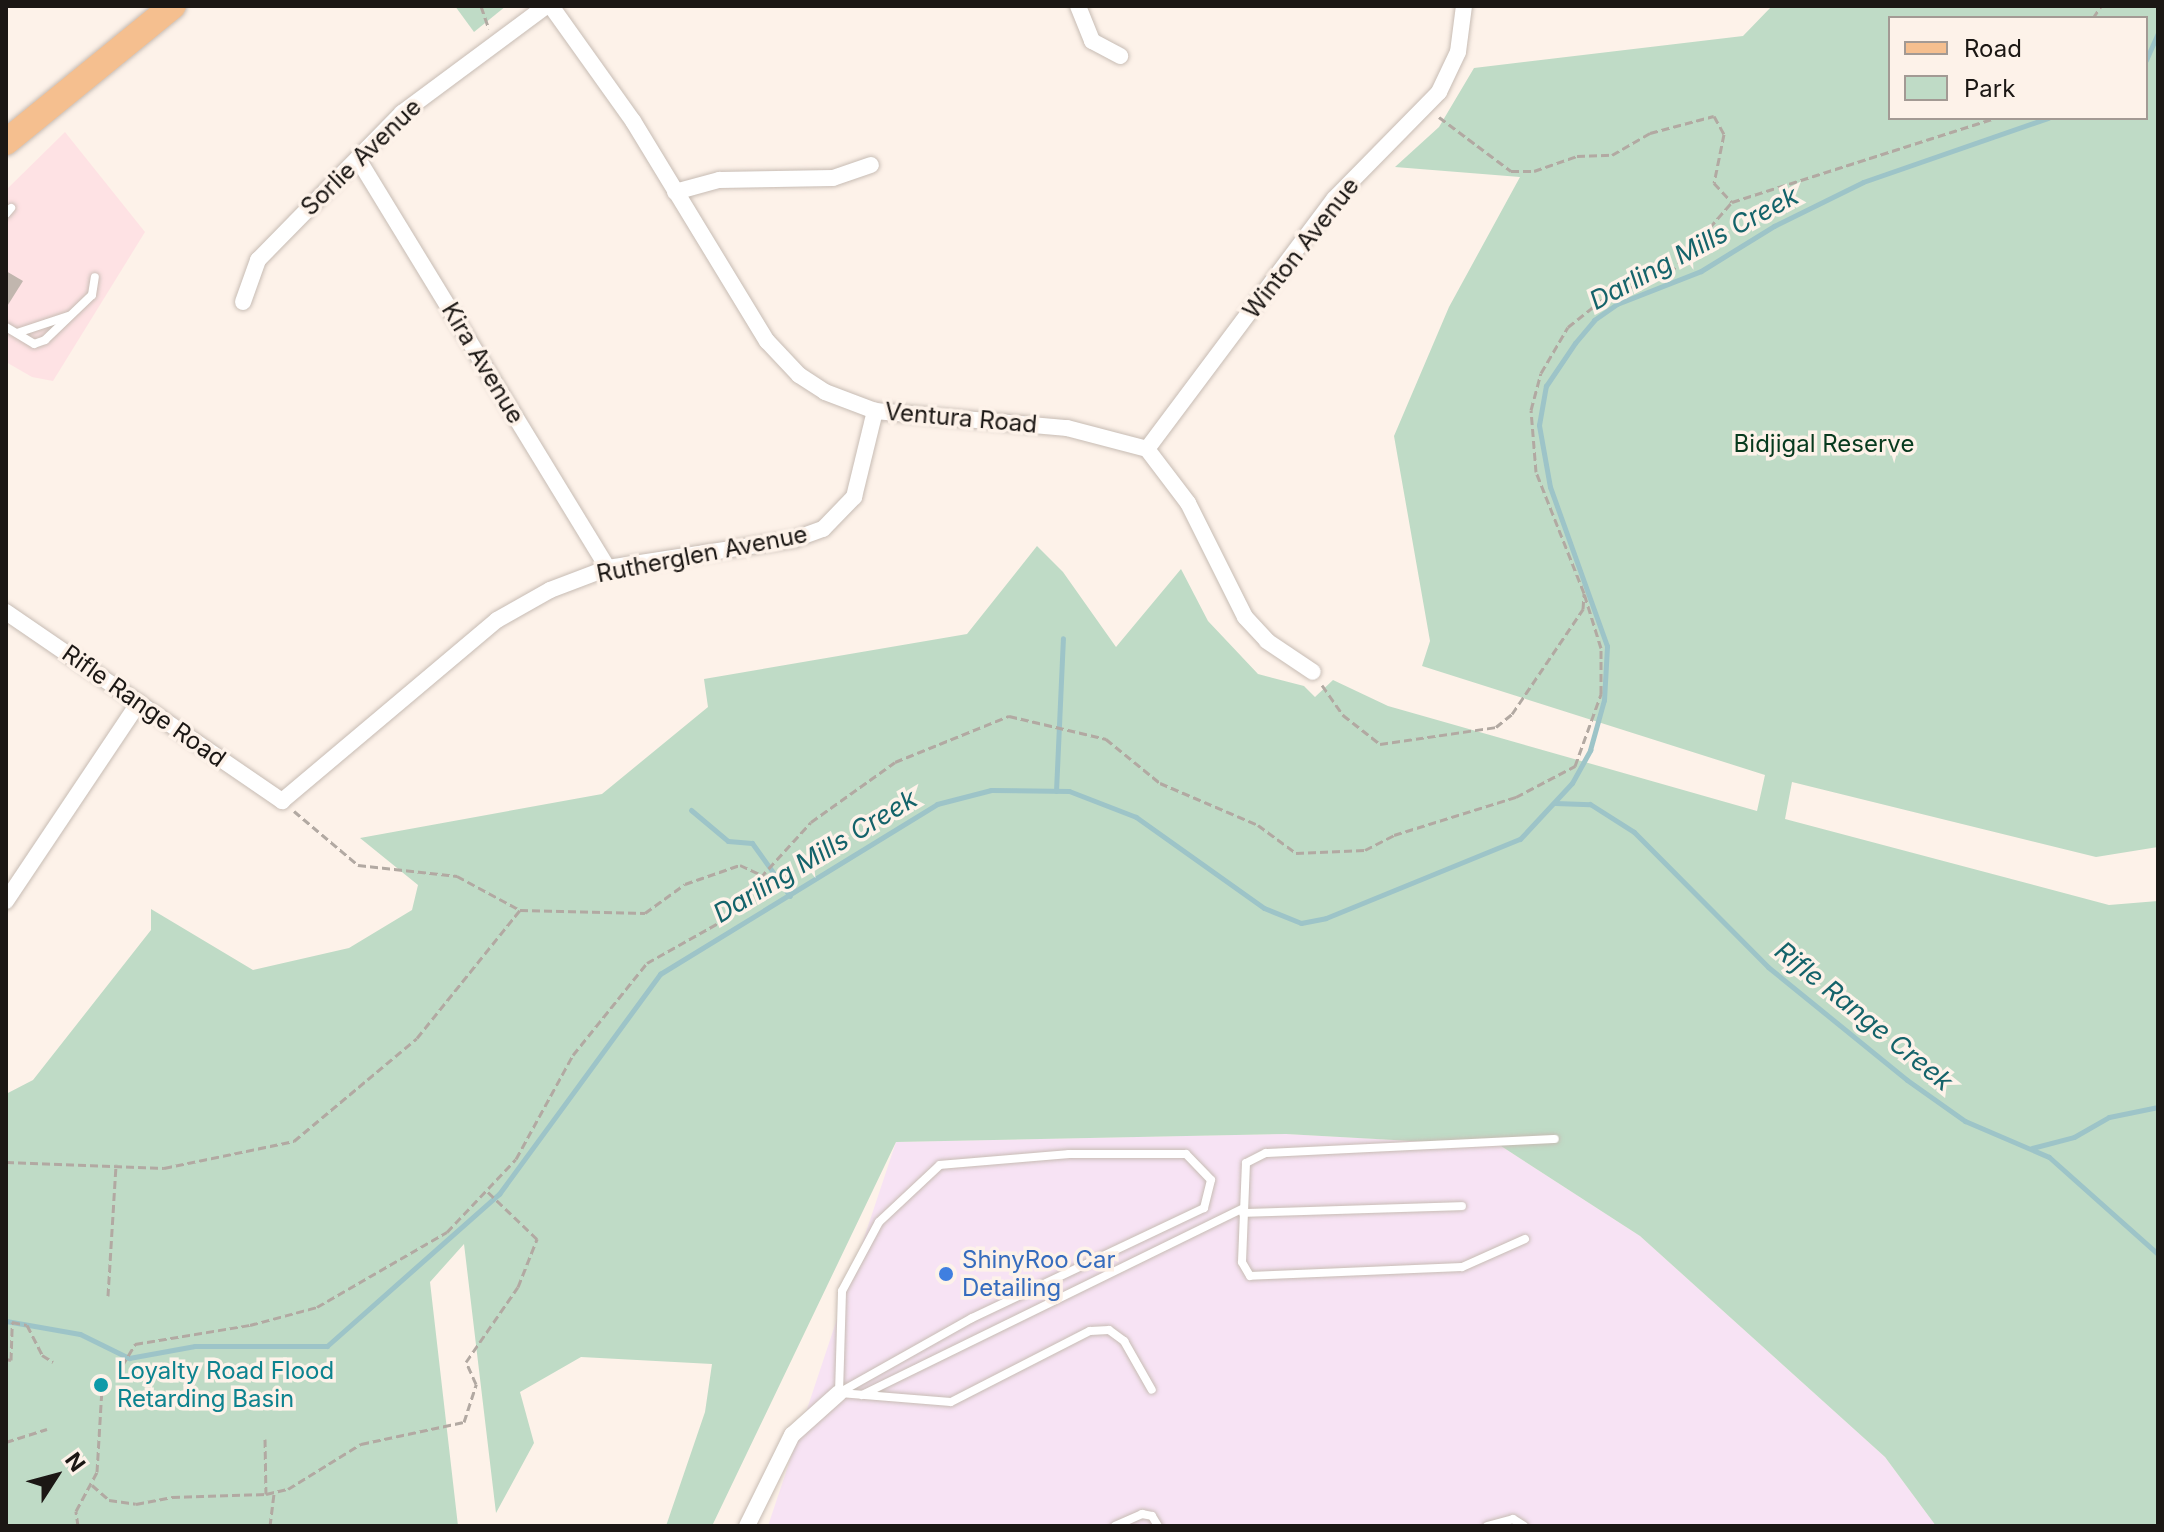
<!DOCTYPE html>
<html>
<head>
<meta charset="utf-8">
<style>
	body { margin:0 }
	#map { position:relative; width:2164px; height:1532px; overflow:hidden; background:#fdf2e9; font-family:Inter,sans-serif }
	div>[style] { position:absolute }
	[style*='--x'] { left:calc(var(--x)*1px); top:calc(var(--y)*1px); width:calc(var(--w)*1px); rotate:calc(var(--a)*1deg) }
	.commercial>* { inset:0; background:#fee2e4 }
	.industrial>* { inset:0; background:#f7e3f4 }
	.green>* { inset:0; background:#bfdbc6 }
	.stream>* { height:5px; margin:-2.5px; padding:0 2.5px; transform-origin:2.5px; border-radius:2.5px; background:#9dc4c8 }
	.building>* { inset:0; background:#c1b6ae }
	.path>* { height:3px; margin-top:-1.5px; transform-origin:0; background:repeating-linear-gradient(90deg,#b2a9a2 0 8px,transparent 0 12px) }
	.roads { filter:drop-shadow(0 0 2px #c7bcb4) drop-shadow(0 0 2px #c7bcb4) }
	.service>* { height:8px; margin:-4px; padding:0 4px; transform-origin:4px; border-radius:4px; background:#fff }
	.minor>* { height:16px; margin:-8px; padding:0 8px; transform-origin:8px; border-radius:8px; background:#fff }
	.primary>* { height:26px; margin:-13px; padding:0 13px; transform-origin:13px; border-radius:13px; background:#f5bf8f }
	.dots>* { width:22px; height:22px; translate:-50% -50%; box-sizing:border-box; border:4px solid #fdf2e9; border-radius:50% }
	span { translate:-50% -50%; white-space:nowrap; text-align:center; line-height:1.15; -webkit-text-stroke:7px #fdf2e9; paint-order:stroke }
	.street-label { font-size:24px; color:#1b1714 }
	.park-label { font-size:24px; color:#073a1e }
	.shop-label { font-size:24px; color:#366cbe }
	.left { translate:0 -50%; text-align:left }
	.culture-label { font-size:24px; color:#0d838f }
	.water-label { font-size:26px; color:#14636a; font-style:italic }
	.frame { position:absolute; inset:0; border:8px solid #1b1714; pointer-events:none }
	.legend { position:absolute; left:1888px; top:16px; width:260px; height:104px; box-sizing:border-box; background:#fdf2e9; border:2px solid #a39a94; margin:0; padding:10px 14px; list-style:none; font-size:24px; color:#1b1714 }
	.legend li { display:flex; align-items:center; gap:16px; height:40px }
	.legend b { width:40px; border:2px solid #a39a94 }
	.north { position:absolute; left:16px; top:1436px; width:80px; height:80px; -webkit-text-stroke:6px #fdf2e9; paint-order:stroke; rotate:54deg; font-size:22px; font-weight:700; line-height:32px; text-align:center; color:#1b1714 }
	.north::after { content:''; display:block; margin:auto; width:28px; height:36px; background:#1b1714; clip-path:polygon(50% 0,100% 100%,50% 72%,0 100%) }
</style>
</head>
<body>
<div id="map">
	<div class="commercial">
		<i style="clip-path:polygon(65px 132px,145px 232px,53px 381px,32px 377px,6px 362px,6px 190px)"></i>
	</div>
	<div class="industrial">
		<i style="clip-path:polygon(1286px 1134px,1501px 1146px,1640px 1236px,1885px 1457px,1936px 1526px,768px 1526px,896px 1142px)"></i>
	</div>
	<div class="green">
		<i style="clip-path:polygon(455px 6px,506px 6px,474px 32px)"></i>
		<i style="clip-path:polygon(evenodd,1772px 6px,2158px 6px,2158px 847px,2096px 857px,1792px 782px,1785px 819px,2109px 905px,2158px 901px,2158px 1526px,1936px 1526px,1885px 1457px,1640px 1236px,1501px 1146px,1286px 1134px,896px 1142px,712px 1526px,666px 1526px,705px 1412px,712px 1364px,581px 1357px,520px 1392px,534px 1443px,496px 1513px,464px 1244px,430px 1282px,458px 1526px,6px 1526px,6px 1094px,33px 1080px,151px 930px,151px 909px,253px 970px,349px 948px,412px 910px,418px 885px,360px 838px,602px 794px,708px 707px,704px 679px,967px 634px,1037px 546px,1063px 572px,1116px 647px,1181px 569px,1208px 621px,1258px 674px,1304px 686px,1315px 697px,1333px 680px,1388px 706px,1757px 811px,1765px 775px,1422px 666px,1430px 641px,1394px 436px,1449px 307px,1520px 177px,1395px 167px,1439px 127px,1474px 68px,1743px 36px,1772px 6px,1890px 18px,2146px 18px,2146px 118px,1890px 118px,1890px 18px)"></i>
	</div>
	<div class="stream">
		<i style="--x:2146;--y:60;--w:30;--a:-66"></i>
		<i style="--x:1056;--y:791;--w:153;--a:-87.4"></i>
		<i style="--x:1555;--y:803;--w:35;--a:2"></i>
		<i style="--x:1590;--y:804;--w:52;--a:32.5"></i>
		<i style="--x:1634;--y:832;--w:190;--a:45.2"></i>
		<i style="--x:1768;--y:967;--w:179;--a:39.1"></i>
		<i style="--x:1907;--y:1080;--w:71;--a:35.3"></i>
		<i style="--x:1965;--y:1121;--w:91;--a:23.2"></i>
		<i style="--x:2049;--y:1157;--w:146;--a:41.7"></i>
		<i style="--x:691;--y:810;--w:48;--a:40"></i>
		<i style="--x:728;--y:841;--w:24;--a:5"></i>
		<i style="--x:752;--y:843;--w:65;--a:54.4"></i>
		<i style="--x:2032;--y:1148;--w:43;--a:-14.7"></i>
		<i style="--x:2074;--y:1137;--w:40;--a:-29.7"></i>
		<i style="--x:2109;--y:1117;--w:50;--a:-11.5"></i>
		<i style="--x:6;--y:1321;--w:75;--a:10"></i>
		<i style="--x:80;--y:1334;--w:55;--a:26.1"></i>
		<i style="--x:129;--y:1358;--w:67;--a:-10.3"></i>
		<i style="--x:195;--y:1346;--w:132;--a:0"></i>
		<i style="--x:327;--y:1346;--w:230;--a:-41.5"></i>
		<i style="--x:499;--y:1194;--w:273;--a:-53.8"></i>
		<i style="--x:660;--y:974;--w:325;--a:-31.5"></i>
		<i style="--x:937;--y:804;--w:56;--a:-14.5"></i>
		<i style="--x:991;--y:790;--w:78;--a:0.7"></i>
		<i style="--x:1069;--y:791;--w:72;--a:21.2"></i>
		<i style="--x:1136;--y:817;--w:157;--a:35.4"></i>
		<i style="--x:1264;--y:908;--w:40;--a:22"></i>
		<i style="--x:1301;--y:923;--w:25;--a:-11"></i>
		<i style="--x:1326;--y:918;--w:209;--a:-22.2"></i>
		<i style="--x:1520;--y:839;--w:76;--a:-47.1"></i>
		<i style="--x:1572;--y:783;--w:38;--a:-61"></i>
		<i style="--x:1590;--y:750;--w:52;--a:-74.4"></i>
		<i style="--x:1604;--y:700;--w:54;--a:-86.8"></i>
		<i style="--x:1607;--y:646;--w:169;--a:-109.7"></i>
		<i style="--x:1550;--y:487;--w:63;--a:-100.1"></i>
		<i style="--x:1539;--y:425;--w:40;--a:-80"></i>
		<i style="--x:1546;--y:386;--w:52;--a:-56"></i>
		<i style="--x:1575;--y:343;--w:30;--a:-50"></i>
		<i style="--x:1594;--y:320;--w:28;--a:-35"></i>
		<i style="--x:1617;--y:304;--w:90;--a:-21.4"></i>
		<i style="--x:1701;--y:271;--w:86;--a:-31.7"></i>
		<i style="--x:1774;--y:226;--w:99;--a:-26.3"></i>
		<i style="--x:1863;--y:182;--w:196;--a:-19.1"></i>
	</div>
	<div class="building">
		<i style="clip-path:polygon(6px 271px,23px 281px,6px 308px)"></i>
	</div>
	<div class="path">
		<i style="--x:481;--y:6;--w:24;--a:71"></i>
		<i style="--x:2093;--y:18;--w:14;--a:-56"></i>
		<i style="--x:1439;--y:117;--w:90;--a:36.9"></i>
		<i style="--x:1511;--y:171;--w:23;--a:0"></i>
		<i style="--x:1534;--y:171;--w:46;--a:-19.2"></i>
		<i style="--x:1577;--y:156;--w:35;--a:-2"></i>
		<i style="--x:1612;--y:155;--w:44;--a:-30.1"></i>
		<i style="--x:1650;--y:133;--w:66;--a:-14.9"></i>
		<i style="--x:1714;--y:116;--w:21;--a:61"></i>
		<i style="--x:1724;--y:134;--w:50;--a:101.5"></i>
		<i style="--x:1714;--y:183;--w:26;--a:47"></i>
		<i style="--x:1322;--y:685;--w:37;--a:55"></i>
		<i style="--x:1343;--y:715;--w:47;--a:38.1"></i>
		<i style="--x:1380;--y:744;--w:117;--a:-8.3"></i>
		<i style="--x:1496;--y:727;--w:21;--a:-39"></i>
		<i style="--x:1512;--y:714;--w:127;--a:-55.9"></i>
		<i style="--x:1583;--y:609;--w:16;--a:-86"></i>
		<i style="--x:1584;--y:593;--w:130;--a:-111.6"></i>
		<i style="--x:1536;--y:472;--w:62;--a:-94.6"></i>
		<i style="--x:1531;--y:410;--w:38;--a:-75"></i>
		<i style="--x:1541;--y:373;--w:53;--a:-59.6"></i>
		<i style="--x:1568;--y:327;--w:50;--a:-38.5"></i>
		<i style="--x:1607;--y:296;--w:67;--a:-20.1"></i>
		<i style="--x:1670;--y:273;--w:94;--a:-48.9"></i>
		<i style="--x:1732;--y:202;--w:277;--a:-17.7"></i>
		<i style="--x:294;--y:811;--w:84;--a:40.2"></i>
		<i style="--x:358;--y:865;--w:100;--a:6.3"></i>
		<i style="--x:457;--y:876;--w:72;--a:28.4"></i>
		<i style="--x:520;--y:910;--w:125;--a:1.4"></i>
		<i style="--x:645;--y:913;--w:49;--a:-35.9"></i>
		<i style="--x:685;--y:884;--w:58;--a:-19.1"></i>
		<i style="--x:740;--y:865;--w:23;--a:25"></i>
		<i style="--x:6;--y:1162;--w:158;--a:2.2"></i>
		<i style="--x:164;--y:1168;--w:133;--a:-11.7"></i>
		<i style="--x:294;--y:1141;--w:160;--a:-39.9"></i>
		<i style="--x:417;--y:1038;--w:164;--a:-51.2"></i>
		<i style="--x:108;--y:1296;--w:132;--a:-86.5"></i>
		<i style="--x:6;--y:1359;--w:5;--a:11"></i>
		<i style="--x:11;--y:1360;--w:38;--a:-88"></i>
		<i style="--x:12;--y:1322;--w:15;--a:11"></i>
		<i style="--x:27;--y:1325;--w:34;--a:63"></i>
		<i style="--x:42;--y:1355;--w:13;--a:32"></i>
		<i style="--x:122;--y:1366;--w:26;--a:-59"></i>
		<i style="--x:135;--y:1344;--w:117;--a:-9.4"></i>
		<i style="--x:250;--y:1325;--w:69;--a:-15"></i>
		<i style="--x:317;--y:1307;--w:150;--a:-30"></i>
		<i style="--x:447;--y:1232;--w:100;--a:-46.6"></i>
		<i style="--x:516;--y:1159;--w:119;--a:-61.3"></i>
		<i style="--x:573;--y:1055;--w:118;--a:-51.2"></i>
		<i style="--x:647;--y:963;--w:84;--a:-29.3"></i>
		<i style="--x:720;--y:922;--w:135;--a:-47.7"></i>
		<i style="--x:811;--y:822;--w:103;--a:-35.5"></i>
		<i style="--x:895;--y:762;--w:123;--a:-22"></i>
		<i style="--x:1009;--y:716;--w:100;--a:13.3"></i>
		<i style="--x:1106;--y:739;--w:70;--a:39.2"></i>
		<i style="--x:1160;--y:783;--w:107;--a:23.2"></i>
		<i style="--x:1258;--y:825;--w:47;--a:36.4"></i>
		<i style="--x:1296;--y:853;--w:69;--a:-2.5"></i>
		<i style="--x:1365;--y:850;--w:33;--a:-27"></i>
		<i style="--x:1394;--y:835;--w:128;--a:-17.3"></i>
		<i style="--x:1516;--y:797;--w:67;--a:-27.7"></i>
		<i style="--x:1575;--y:766;--w:77;--a:-70.1"></i>
		<i style="--x:1601;--y:694;--w:46;--a:-90"></i>
		<i style="--x:1601;--y:648;--w:58;--a:-107.2"></i>
		<i style="--x:265;--y:1439;--w:55;--a:89"></i>
		<i style="--x:6;--y:1442;--w:43;--a:-17.6"></i>
		<i style="--x:92;--y:1485;--w:23;--a:41"></i>
		<i style="--x:109;--y:1500;--w:27;--a:8"></i>
		<i style="--x:136;--y:1504;--w:37;--a:-11"></i>
		<i style="--x:172;--y:1497;--w:94;--a:-1.8"></i>
		<i style="--x:266;--y:1494;--w:23;--a:-13"></i>
		<i style="--x:288;--y:1489;--w:86;--a:-31.7"></i>
		<i style="--x:361;--y:1444;--w:105;--a:-12.1"></i>
		<i style="--x:464;--y:1422;--w:40;--a:-72"></i>
		<i style="--x:476;--y:1384;--w:24;--a:-114"></i>
		<i style="--x:466;--y:1362;--w:91;--a:-55.3"></i>
		<i style="--x:518;--y:1287;--w:52;--a:-68.4"></i>
		<i style="--x:537;--y:1239;--w:69;--a:-136.2"></i>
		<i style="--x:78;--y:1526;--w:15;--a:-98"></i>
		<i style="--x:76;--y:1511;--w:44;--a:-61.7"></i>
		<i style="--x:97;--y:1472;--w:83;--a:-86.6"></i>
		<i style="--x:270;--y:1526;--w:32;--a:-83"></i>
	</div>
	<div class="roads">
		<div class="service">
			<i style="--x:6;--y:214;--w:8;--a:-50"></i>
			<i style="--x:6;--y:327;--w:33;--a:31"></i>
			<i style="--x:34;--y:344;--w:12;--a:-20"></i>
			<i style="--x:45;--y:340;--w:65;--a:-43.8"></i>
			<i style="--x:92;--y:295;--w:18;--a:-81"></i>
			<i style="--x:17;--y:333;--w:54;--a:-18.4"></i>
			<i style="--x:1069;--y:1154;--w:117;--a:0"></i>
			<i style="--x:1186;--y:1154;--w:36;--a:46"></i>
			<i style="--x:1211;--y:1180;--w:29;--a:104"></i>
			<i style="--x:1204;--y:1208;--w:257;--a:154.6"></i>
			<i style="--x:972;--y:1318;--w:153;--a:150.6"></i>
			<i style="--x:839;--y:1393;--w:102;--a:-88.3"></i>
			<i style="--x:842;--y:1291;--w:78;--a:-61.8"></i>
			<i style="--x:879;--y:1222;--w:83;--a:-43.1"></i>
			<i style="--x:940;--y:1165;--w:129;--a:-4.9"></i>
			<i style="--x:1243;--y:1213;--w:219;--a:-1.8"></i>
			<i style="--x:1525;--y:1239;--w:69;--a:156"></i>
			<i style="--x:1462;--y:1267;--w:212;--a:177.6"></i>
			<i style="--x:1250;--y:1276;--w:16;--a:-120"></i>
			<i style="--x:1242;--y:1262;--w:99;--a:-87.7"></i>
			<i style="--x:1246;--y:1163;--w:22;--a:-27"></i>
			<i style="--x:1266;--y:1153;--w:289;--a:-2.8"></i>
			<i style="--x:840;--y:1393;--w:111;--a:4.6"></i>
			<i style="--x:951;--y:1402;--w:156;--a:-27.1"></i>
			<i style="--x:1090;--y:1331;--w:19;--a:-3"></i>
			<i style="--x:1109;--y:1330;--w:19;--a:36"></i>
			<i style="--x:1124;--y:1341;--w:56;--a:60.3"></i>
			<i style="--x:862;--y:1395;--w:425;--a:-26.1"></i>
			<i style="--x:1115;--y:1526;--w:30;--a:-24"></i>
			<i style="--x:1142;--y:1514;--w:10;--a:11"></i>
			<i style="--x:1152;--y:1516;--w:12;--a:59"></i>
			<i style="--x:1487;--y:1526;--w:27;--a:-15"></i>
			<i style="--x:1513;--y:1519;--w:13;--a:32"></i>
		</div>
		<div class="minor">
			<i style="--x:551;--y:6;--w:141;--a:54.5"></i>
			<i style="--x:633;--y:121;--w:258;--a:58.7"></i>
			<i style="--x:767;--y:341;--w:47;--a:46.7"></i>
			<i style="--x:799;--y:375;--w:31;--a:33"></i>
			<i style="--x:825;--y:392;--w:53;--a:20.8"></i>
			<i style="--x:875;--y:411;--w:193;--a:5.1"></i>
			<i style="--x:1067;--y:428;--w:83;--a:14.7"></i>
			<i style="--x:1147;--y:449;--w:68;--a:52.8"></i>
			<i style="--x:1188;--y:503;--w:127;--a:63.4"></i>
			<i style="--x:1245;--y:617;--w:33;--a:47"></i>
			<i style="--x:1267;--y:641;--w:55;--a:34"></i>
			<i style="--x:1078;--y:6;--w:38;--a:68"></i>
			<i style="--x:1092;--y:41;--w:32;--a:28"></i>
			<i style="--x:358;--y:159;--w:479;--a:58.6"></i>
			<i style="--x:675;--y:192;--w:46;--a:-15.3"></i>
			<i style="--x:719;--y:180;--w:114;--a:-1"></i>
			<i style="--x:833;--y:178;--w:40;--a:-18.9"></i>
			<i style="--x:243;--y:302;--w:45;--a:-70.3"></i>
			<i style="--x:258;--y:260;--w:206;--a:-45.6"></i>
			<i style="--x:402;--y:113;--w:179;--a:-36.6"></i>
			<i style="--x:1147;--y:449;--w:312;--a:-53.2"></i>
			<i style="--x:1334;--y:199;--w:150;--a:-45.5"></i>
			<i style="--x:1439;--y:92;--w:44;--a:-64.6"></i>
			<i style="--x:1458;--y:52;--w:46;--a:-82.6"></i>
			<i style="--x:6;--y:612;--w:335;--a:34.4"></i>
			<i style="--x:282;--y:801;--w:281;--a:-40.1"></i>
			<i style="--x:497;--y:620;--w:61;--a:-29.5"></i>
			<i style="--x:550;--y:590;--w:62;--a:-20.8"></i>
			<i style="--x:608;--y:568;--w:189;--a:-8.8"></i>
			<i style="--x:795;--y:539;--w:30;--a:-20"></i>
			<i style="--x:823;--y:529;--w:45;--a:-45.9"></i>
			<i style="--x:854;--y:497;--w:89;--a:-76.3"></i>
			<i style="--x:6;--y:901;--w:239;--a:-56.2"></i>
			<i style="--x:747;--y:1526;--w:102;--a:-63.7"></i>
			<i style="--x:792;--y:1435;--w:63;--a:-41.8"></i>
		</div>
		<div class="primary">
			<i style="--x:6;--y:142;--w:215;--a:-39.2"></i>
		</div>
	</div>
	<div class="dots">
		<i style="left:946px;top:1274px;background:#3f7fe0"></i>
		<i style="left:101px;top:1385px;background:#0f9aa8"></i>
	</div>
	<div class="street-label">
		<span style="left:361px;top:157px;rotate:-44deg">Sorlie Avenue</span>
		<span style="left:1301px;top:248px;rotate:-52deg">Winton Avenue</span>
		<span style="left:483px;top:363px;rotate:59deg">Kira Avenue</span>
		<span style="left:961px;top:418px;rotate:5deg">Ventura Road</span>
		<span style="left:702px;top:554px;rotate:-11deg">Rutherglen Avenue</span>
		<span style="left:144px;top:706px;rotate:35deg">Rifle Range Road</span>
	</div>
	<div class="park-label">
		<span style="left:1824px;top:444px">Bidjigal Reserve</span>
	</div>
	<div class="shop-label">
		<span class="left" style="left:962px;top:1274px">ShinyRoo Car<br>Detailing</span>
	</div>
	<div class="culture-label">
		<span class="left" style="left:117px;top:1385px">Loyalty Road Flood<br>Retarding Basin</span>
	</div>
	<div class="water-label">
		<span style="left:1694px;top:248px;rotate:-28deg">Darling Mills Creek</span>
		<span style="left:815px;top:856px;rotate:-31deg">Darling Mills Creek</span>
		<span style="left:1864px;top:1016px;rotate:39deg">Rifle Range Creek</span>
	</div>
	<div class="frame"></div>
	<ul class="legend">
	<li><b style="height:10px;background:#f5bf8f"></b>Road</li>
	<li><b style="height:22px;background:#bfdbc6"></b>Park</li>
	</ul>
	<div class="north">N</div>
</div>
</body>
</html>
